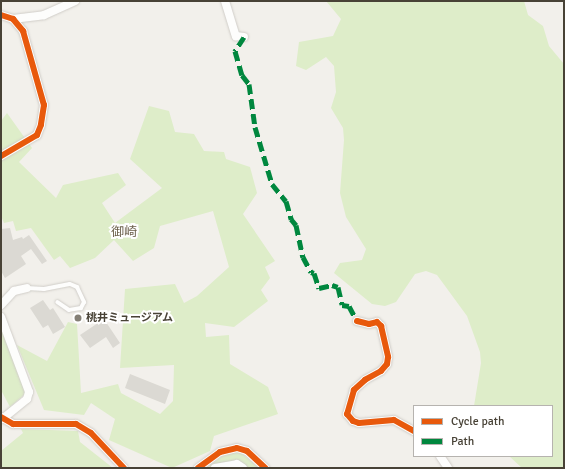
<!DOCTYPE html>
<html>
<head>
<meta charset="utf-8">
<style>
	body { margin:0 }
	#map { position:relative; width:565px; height:469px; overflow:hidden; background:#f2f0eb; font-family:Signika,"Noto Sans JP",sans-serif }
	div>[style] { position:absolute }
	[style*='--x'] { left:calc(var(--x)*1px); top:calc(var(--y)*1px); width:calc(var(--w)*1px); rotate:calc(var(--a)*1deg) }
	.green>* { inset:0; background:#deedc9 }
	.building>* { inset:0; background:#dbd9d3 }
	.roads { filter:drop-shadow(0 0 1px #d0cdc8) drop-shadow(0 0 1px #d0cdc8) }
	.lane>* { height:4px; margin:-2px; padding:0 2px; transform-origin:2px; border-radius:2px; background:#fdfdfc }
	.street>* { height:8px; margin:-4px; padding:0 4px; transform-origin:4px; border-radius:4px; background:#fdfdfc }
	.quiet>* { height:5px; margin-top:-2.5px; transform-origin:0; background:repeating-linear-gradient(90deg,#00873e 0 10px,transparent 0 15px) }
	.cycleway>* { height:6px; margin:-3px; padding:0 3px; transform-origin:3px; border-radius:3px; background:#e8590c }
	.dots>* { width:11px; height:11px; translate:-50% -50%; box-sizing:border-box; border:2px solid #fff; border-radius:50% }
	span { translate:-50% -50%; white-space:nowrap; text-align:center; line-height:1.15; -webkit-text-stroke:4px #fff; paint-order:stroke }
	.poi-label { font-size:11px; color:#484236; font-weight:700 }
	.left { translate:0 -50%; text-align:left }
	.quarter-label { font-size:13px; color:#6c604c }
	.frame { position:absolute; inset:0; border:2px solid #484236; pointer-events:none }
	.legend { position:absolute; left:413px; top:405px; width:140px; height:52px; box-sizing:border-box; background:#fff; border:1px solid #b6b3af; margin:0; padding:5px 7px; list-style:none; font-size:12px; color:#484236 }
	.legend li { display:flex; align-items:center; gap:8px; height:20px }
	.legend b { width:20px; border:1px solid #b6b3af }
</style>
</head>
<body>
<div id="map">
	<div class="green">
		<i style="clip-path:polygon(326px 1px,524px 1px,528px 15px,543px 26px,549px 46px,564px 64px,564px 468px,522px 468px,509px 456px,552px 456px,552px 406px,474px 406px,481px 363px,480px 352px,467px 316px,437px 275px,426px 271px,415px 274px,396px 302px,385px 306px,372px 304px,334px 273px,340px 263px,362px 260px,366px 249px,346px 217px,340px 193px,344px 140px,343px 128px,331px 108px,336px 92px,334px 66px,326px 57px,306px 70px,296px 66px,299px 42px,333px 36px,341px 19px)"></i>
		<i style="clip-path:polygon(149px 106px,169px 111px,175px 132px,194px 134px,204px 151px,224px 152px,226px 159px,250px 167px,257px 193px,243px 214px,275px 261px,265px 267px,270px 278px,261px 290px,268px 301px,234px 327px,205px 323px,206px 337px,229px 335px,230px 364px,268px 387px,278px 414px,214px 436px,210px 451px,172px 468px,109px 440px,115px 419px,91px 403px,84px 415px,44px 410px,17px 345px,47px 361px,68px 322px,77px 324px,81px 393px,118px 384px,121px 393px,160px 414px,173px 401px,174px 365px,120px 368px,125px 289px,175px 284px,184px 303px,197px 296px,229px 267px,213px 211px,160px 226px,154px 248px,133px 261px,114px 240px,95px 258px,70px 268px,60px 256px,54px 260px,31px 228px,16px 231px,13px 221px,4px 223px,1px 216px,1px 121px,7px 113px,32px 148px,19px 162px,56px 198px,63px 185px,118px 173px,126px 185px,102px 203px,115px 223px,162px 188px,130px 159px)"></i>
		<i style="clip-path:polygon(1px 325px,26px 393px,10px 407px,1px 390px)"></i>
		<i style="clip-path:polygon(21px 429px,78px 431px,80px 442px,113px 468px,1px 468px,1px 451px,23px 433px)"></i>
		<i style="clip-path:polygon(240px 452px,259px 468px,206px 468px,225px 454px)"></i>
	</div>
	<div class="building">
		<i style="clip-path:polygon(10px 228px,13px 240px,22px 237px,23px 239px,29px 235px,47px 261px,42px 264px,31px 249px,21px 256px,26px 264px,5px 278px,1px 271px,1px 229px)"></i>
		<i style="clip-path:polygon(43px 300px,50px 310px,53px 308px,65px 327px,53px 334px,48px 325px,43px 328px,30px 308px)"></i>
		<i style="clip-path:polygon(104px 319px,120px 343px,113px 348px,106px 337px,90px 348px,80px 335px)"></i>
		<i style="clip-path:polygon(130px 374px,170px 390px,165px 404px,125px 388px)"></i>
	</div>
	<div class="roads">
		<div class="lane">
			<i style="--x:27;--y:288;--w:17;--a:3"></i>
			<i style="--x:44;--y:289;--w:26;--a:-11"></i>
			<i style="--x:70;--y:284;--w:8;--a:23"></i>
			<i style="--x:77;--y:287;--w:17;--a:65"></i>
			<i style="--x:84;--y:302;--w:7;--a:117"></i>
			<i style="--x:81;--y:308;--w:12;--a:171"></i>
			<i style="--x:69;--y:310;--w:14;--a:-146"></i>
		</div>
		<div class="street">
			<i style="--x:225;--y:1;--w:37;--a:73"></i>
			<i style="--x:236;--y:36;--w:8;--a:7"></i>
			<i style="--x:1;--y:15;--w:13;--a:18"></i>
			<i style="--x:13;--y:19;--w:16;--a:50"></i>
			<i style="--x:23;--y:31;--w:77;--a:74.2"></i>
			<i style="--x:44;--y:105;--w:20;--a:99"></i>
			<i style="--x:41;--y:125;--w:11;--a:112"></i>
			<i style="--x:37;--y:135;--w:42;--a:149.7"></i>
			<i style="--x:13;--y:19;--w:31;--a:-7"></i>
			<i style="--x:44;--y:15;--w:34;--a:-24"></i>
			<i style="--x:1;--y:305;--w:19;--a:-47"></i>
			<i style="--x:14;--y:291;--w:13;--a:-13"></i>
			<i style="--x:1;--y:317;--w:80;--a:69.5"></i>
			<i style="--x:29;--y:392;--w:7;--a:106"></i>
			<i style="--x:27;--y:399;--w:32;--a:141"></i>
			<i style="--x:357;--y:321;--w:12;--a:14"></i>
			<i style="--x:369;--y:324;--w:8;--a:-14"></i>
			<i style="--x:377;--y:322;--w:6;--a:45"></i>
			<i style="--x:381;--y:326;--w:32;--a:77"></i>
			<i style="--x:388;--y:357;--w:7;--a:98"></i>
			<i style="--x:387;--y:364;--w:9;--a:131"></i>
			<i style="--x:381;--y:371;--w:18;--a:151"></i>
			<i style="--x:365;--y:380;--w:15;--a:138"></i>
			<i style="--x:354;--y:390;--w:25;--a:106"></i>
			<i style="--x:347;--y:414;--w:9;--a:49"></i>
			<i style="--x:353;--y:421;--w:6;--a:18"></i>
			<i style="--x:359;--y:423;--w:35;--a:-5"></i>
			<i style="--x:394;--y:420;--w:23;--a:29"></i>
			<i style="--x:1;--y:417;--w:14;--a:30"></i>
			<i style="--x:13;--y:424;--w:63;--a:0"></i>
			<i style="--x:76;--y:424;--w:17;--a:31"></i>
			<i style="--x:91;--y:433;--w:48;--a:46.7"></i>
			<i style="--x:440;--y:456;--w:14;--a:56"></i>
			<i style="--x:198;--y:468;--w:27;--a:-36"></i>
			<i style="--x:220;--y:452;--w:17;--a:-13"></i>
			<i style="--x:237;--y:448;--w:10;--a:17"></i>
			<i style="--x:247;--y:451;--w:25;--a:43"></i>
			<i style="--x:215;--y:468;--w:22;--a:-10"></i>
			<i style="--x:237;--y:464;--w:7;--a:34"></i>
		</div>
	</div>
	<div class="quiet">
		<i style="--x:244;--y:37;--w:17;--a:123"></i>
		<i style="--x:235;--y:51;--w:25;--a:74"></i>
		<i style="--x:242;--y:75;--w:11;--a:52"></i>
		<i style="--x:249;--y:84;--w:43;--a:82.1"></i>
		<i style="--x:255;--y:127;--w:59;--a:73.4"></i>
		<i style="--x:272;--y:184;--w:22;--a:51"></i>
		<i style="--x:286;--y:201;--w:19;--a:74"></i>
		<i style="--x:291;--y:219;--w:8;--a:50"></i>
		<i style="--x:296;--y:225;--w:33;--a:78"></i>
		<i style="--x:303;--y:257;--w:17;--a:62"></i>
		<i style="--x:311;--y:272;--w:3;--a:18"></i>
		<i style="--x:314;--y:273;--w:16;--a:72"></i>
		<i style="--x:319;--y:288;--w:13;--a:-13"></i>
		<i style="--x:332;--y:285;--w:6;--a:18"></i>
		<i style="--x:338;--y:287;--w:18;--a:77"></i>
		<i style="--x:342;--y:305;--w:7;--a:8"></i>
		<i style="--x:349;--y:306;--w:17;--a:62"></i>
	</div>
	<div class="cycleway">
		<i style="--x:1;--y:15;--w:13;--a:18"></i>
		<i style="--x:13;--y:19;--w:16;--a:50"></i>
		<i style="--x:23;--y:31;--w:77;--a:74.2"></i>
		<i style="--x:44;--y:105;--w:20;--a:99"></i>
		<i style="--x:41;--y:125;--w:11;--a:112"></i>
		<i style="--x:37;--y:135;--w:42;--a:149.7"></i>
		<i style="--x:357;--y:321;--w:12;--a:14"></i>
		<i style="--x:369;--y:324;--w:8;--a:-14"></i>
		<i style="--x:377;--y:322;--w:6;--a:45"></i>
		<i style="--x:381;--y:326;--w:32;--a:77"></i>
		<i style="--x:388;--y:357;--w:7;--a:98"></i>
		<i style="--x:387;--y:364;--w:9;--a:131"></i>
		<i style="--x:381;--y:371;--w:18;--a:151"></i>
		<i style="--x:365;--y:380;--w:15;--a:138"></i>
		<i style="--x:354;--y:390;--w:25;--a:106"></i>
		<i style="--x:347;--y:414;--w:9;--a:49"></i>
		<i style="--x:353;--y:421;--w:6;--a:18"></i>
		<i style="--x:359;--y:423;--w:35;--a:-5"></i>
		<i style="--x:394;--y:420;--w:23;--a:29"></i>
		<i style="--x:1;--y:417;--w:14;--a:30"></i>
		<i style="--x:13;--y:424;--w:63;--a:0"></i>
		<i style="--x:76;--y:424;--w:17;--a:31"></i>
		<i style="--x:91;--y:433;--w:48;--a:46.7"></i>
		<i style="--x:198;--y:468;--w:27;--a:-36"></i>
		<i style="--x:220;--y:452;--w:17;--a:-13"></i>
		<i style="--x:237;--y:448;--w:10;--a:17"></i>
		<i style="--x:247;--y:451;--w:25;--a:43"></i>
	</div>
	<div class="dots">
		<i style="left:78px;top:318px;background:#847f75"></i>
	</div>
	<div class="poi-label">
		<span class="left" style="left:86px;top:318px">桃井ミュージアム</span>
	</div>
	<div class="quarter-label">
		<span style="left:124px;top:232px">御崎</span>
	</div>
	<div class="frame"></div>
	<ul class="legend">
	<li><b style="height:5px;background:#e8590c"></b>Cycle path</li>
	<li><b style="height:5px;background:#00873e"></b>Path</li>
	</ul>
</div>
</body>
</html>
